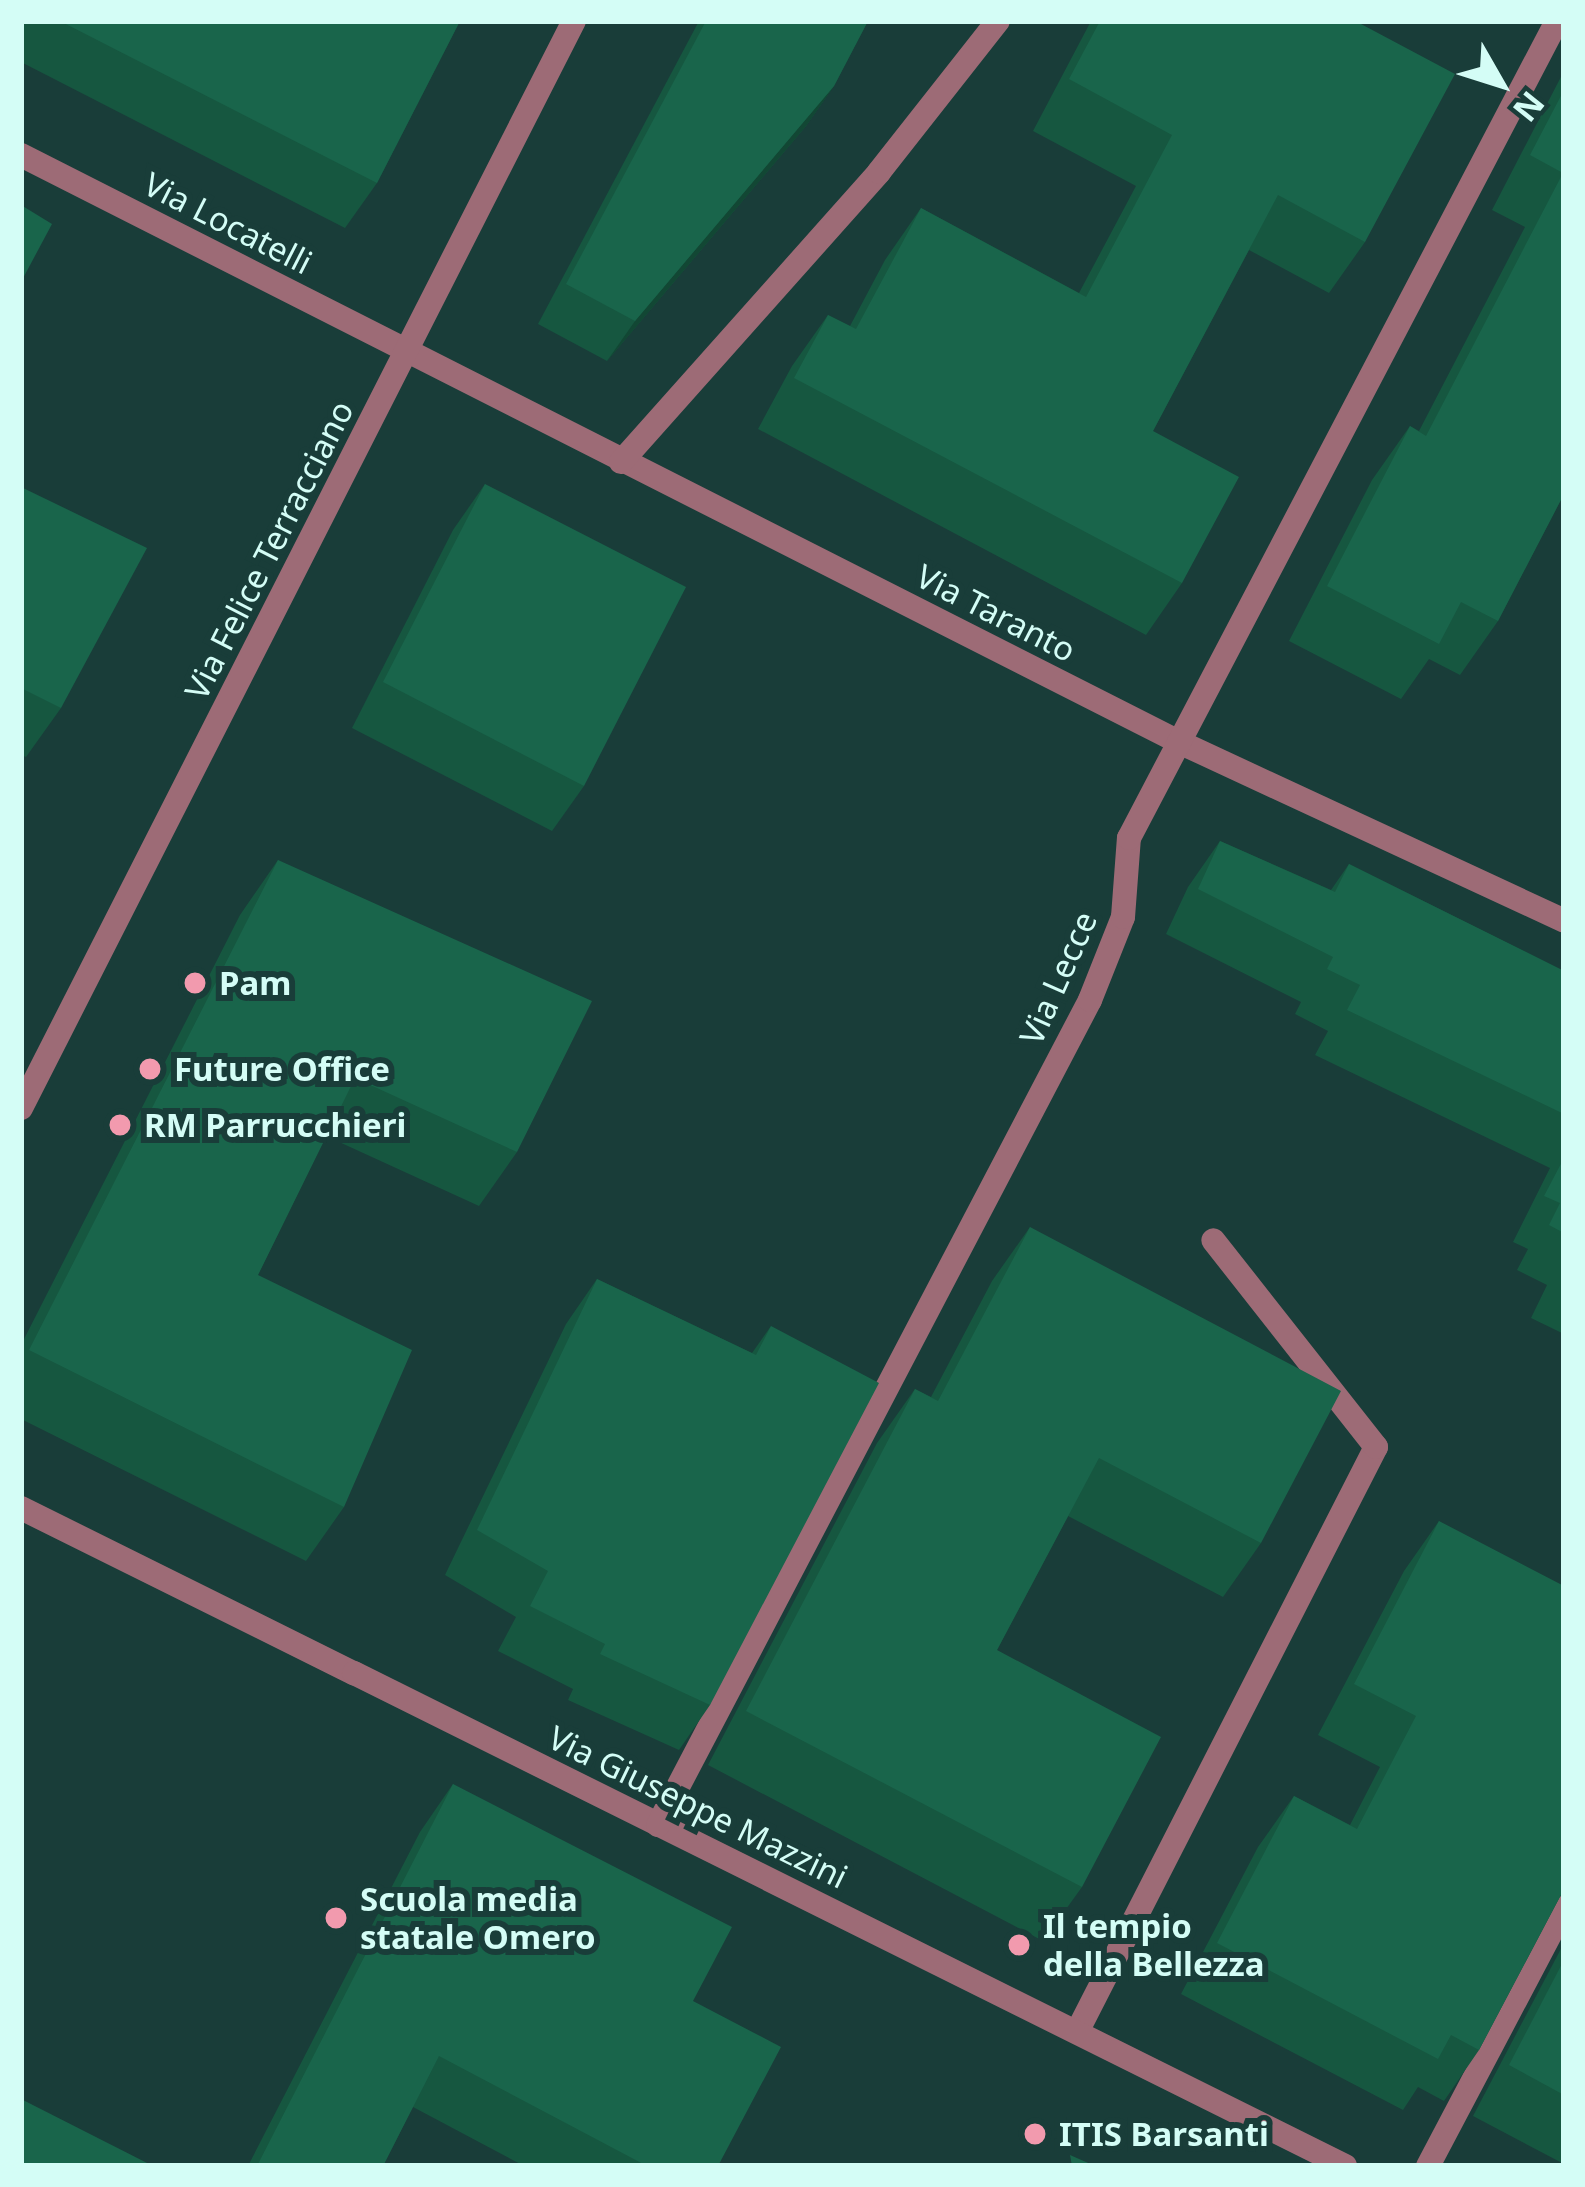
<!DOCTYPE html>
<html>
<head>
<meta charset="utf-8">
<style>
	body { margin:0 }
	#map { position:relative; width:1585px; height:2187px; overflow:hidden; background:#193d39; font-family:"Noto Sans",sans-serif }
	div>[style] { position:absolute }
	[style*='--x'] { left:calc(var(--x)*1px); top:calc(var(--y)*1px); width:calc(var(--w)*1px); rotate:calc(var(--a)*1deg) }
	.service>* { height:24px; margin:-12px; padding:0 12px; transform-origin:12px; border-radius:12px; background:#9d6b76 }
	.pedestrian>* { height:24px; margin:-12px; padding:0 12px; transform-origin:12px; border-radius:12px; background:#9d6b76 }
	.minor>* { height:24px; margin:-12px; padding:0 12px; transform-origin:12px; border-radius:12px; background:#9d6b76 }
	.wall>* { inset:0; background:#165740 }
	.shaded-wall>* { inset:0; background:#124734 }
	.building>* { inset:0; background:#19654b }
	.dots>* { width:33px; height:33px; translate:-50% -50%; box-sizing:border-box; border:6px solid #193d39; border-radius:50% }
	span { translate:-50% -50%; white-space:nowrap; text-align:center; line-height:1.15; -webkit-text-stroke:12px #193d39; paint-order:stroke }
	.street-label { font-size:33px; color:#d4fdf6 }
	.poi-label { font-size:33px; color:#d4fdf6; font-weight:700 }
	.left { translate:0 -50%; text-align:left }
	.frame { position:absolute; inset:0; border:24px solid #d4fdf6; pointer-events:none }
	.north { position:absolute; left:1441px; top:24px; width:120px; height:120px; -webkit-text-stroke:9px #193d39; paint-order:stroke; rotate:129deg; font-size:33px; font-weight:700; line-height:48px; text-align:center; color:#d4fdf6 }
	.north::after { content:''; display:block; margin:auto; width:42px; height:54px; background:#d4fdf6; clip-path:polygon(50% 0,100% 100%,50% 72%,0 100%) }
</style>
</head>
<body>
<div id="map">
	<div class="service">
		<i style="--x:1077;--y:2032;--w:657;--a:-62.93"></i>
		<i style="--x:1376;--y:1447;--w:263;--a:-128.2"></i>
		<i style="--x:1428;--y:2166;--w:292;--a:-62.2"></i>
	</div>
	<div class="pedestrian">
		<i style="--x:21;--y:1508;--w:372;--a:26.4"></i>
	</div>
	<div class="minor">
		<i style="--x:21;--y:155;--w:1298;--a:26.88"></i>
		<i style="--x:1179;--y:742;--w:425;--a:24.9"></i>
		<i style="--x:621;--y:462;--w:388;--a:-48.3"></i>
		<i style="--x:879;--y:172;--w:192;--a:-51.8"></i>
		<i style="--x:21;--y:1108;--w:1220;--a:-63.04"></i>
		<i style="--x:354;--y:1673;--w:1107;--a:26.45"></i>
		<i style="--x:658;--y:1825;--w:931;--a:-62.36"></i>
		<i style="--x:1090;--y:1000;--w:89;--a:-68.3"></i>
		<i style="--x:1123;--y:917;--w:79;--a:-85.7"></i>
		<i style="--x:1129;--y:838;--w:922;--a:-62.35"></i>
	</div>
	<div class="wall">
		<i style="clip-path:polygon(21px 21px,460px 21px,377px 183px,345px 228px,21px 62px)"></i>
		<i style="clip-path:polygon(699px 21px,868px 21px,834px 86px,806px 126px,607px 361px,538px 324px)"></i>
		<i style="clip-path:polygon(1091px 21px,1363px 21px,1361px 24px,1365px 242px,1329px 293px,1249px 250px,1153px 431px,1182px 583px,1146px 635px,758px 429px,792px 366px,828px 315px,850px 326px,885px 260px,921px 208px,1079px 293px,1136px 186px,1033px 131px)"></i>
		<i style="clip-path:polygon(1564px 71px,1564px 494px,1498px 621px,1460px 675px,1429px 659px,1401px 699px,1289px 641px,1372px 480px,1410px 426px,1419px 431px,1525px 227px,1492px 210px)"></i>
		<i style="clip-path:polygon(485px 484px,584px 786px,552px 831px,352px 728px,453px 530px)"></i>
		<i style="clip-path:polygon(21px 487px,61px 708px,26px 757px,21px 755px)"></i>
		<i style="clip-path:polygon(1220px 841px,1331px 890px,1349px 864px,1564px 971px,1564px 1334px,1531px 1318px,1547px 1285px,1517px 1270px,1528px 1249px,1513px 1242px,1550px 1168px,1315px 1055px,1328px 1031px,1295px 1014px,1301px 1002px,1166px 934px,1188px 887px)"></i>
		<i style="clip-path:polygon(278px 860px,517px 1152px,479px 1206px,326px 1136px,258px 1275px,344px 1507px,306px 1561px,21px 1419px,21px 1345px,240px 915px)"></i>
		<i style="clip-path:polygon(1030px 1227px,1261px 1543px,1223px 1597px,1068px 1516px,997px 1650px,1082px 1887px,1043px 1941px,708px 1765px,877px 1443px,915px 1389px,931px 1397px,992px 1281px)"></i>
		<i style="clip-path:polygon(597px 1279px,752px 1353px,771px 1326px,710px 1705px,679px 1750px,568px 1700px,573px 1689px,498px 1651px,516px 1617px,445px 1575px,566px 1324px)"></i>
		<i style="clip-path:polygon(1439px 1521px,1562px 1893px,1479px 2050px,1444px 2101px,1418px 2087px,1403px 2110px,1181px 1994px,1258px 1847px,1294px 1796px,1350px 1825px,1380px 1767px,1318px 1735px,1404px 1571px)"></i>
		<i style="clip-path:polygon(453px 1784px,693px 2001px,718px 2166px,524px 2166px,413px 2107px,383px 2166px,248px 2166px,420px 1832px)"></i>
		<i style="clip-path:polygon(1564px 1943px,1564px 2164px,1473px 2116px)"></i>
	</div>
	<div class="shaded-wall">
		<i style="clip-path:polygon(834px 86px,806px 126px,607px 361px,635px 321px)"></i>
	</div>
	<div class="building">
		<i style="clip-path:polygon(60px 21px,460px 21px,377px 183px)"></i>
		<i style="clip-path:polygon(706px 21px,868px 21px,834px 86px,635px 321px,566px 284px)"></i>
		<i style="clip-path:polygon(1100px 21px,1363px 21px,1361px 24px,1455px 74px,1365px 242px,1278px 195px,1153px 431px,1239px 477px,1182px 583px,794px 378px,828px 315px,856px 329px,921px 208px,1086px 297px,1172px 135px,1069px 79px)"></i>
		<i style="clip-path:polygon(1564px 90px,1564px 494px,1498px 621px,1461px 602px,1439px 644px,1327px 586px,1410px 426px,1426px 436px,1563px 173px,1530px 155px)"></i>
		<i style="clip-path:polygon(21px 205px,52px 224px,21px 282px)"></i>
		<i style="clip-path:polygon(485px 484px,686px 587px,584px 786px,383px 682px)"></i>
		<i style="clip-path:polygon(21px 487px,147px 548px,61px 708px,21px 688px)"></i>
		<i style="clip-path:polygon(1220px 841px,1335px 892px,1349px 864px,1564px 971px,1564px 1114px,1347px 1010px,1360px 985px,1327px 969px,1333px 957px,1198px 889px)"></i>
		<i style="clip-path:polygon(278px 860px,592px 1001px,517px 1152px,355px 1078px,258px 1275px,412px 1350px,344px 1507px,29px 1350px)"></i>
		<i style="clip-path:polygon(1564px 1158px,1564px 1233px,1549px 1225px,1560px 1203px,1544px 1196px)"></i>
		<i style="clip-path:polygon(1030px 1227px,1341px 1391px,1261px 1543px,1099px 1458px,997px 1650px,1161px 1737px,1082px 1887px,746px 1711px,915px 1389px,938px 1401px)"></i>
		<i style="clip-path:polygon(597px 1279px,756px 1355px,771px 1326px,879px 1383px,710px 1705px,600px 1654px,605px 1644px,530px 1606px,548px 1571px,477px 1530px)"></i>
		<i style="clip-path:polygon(1439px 1521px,1564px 1586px,1564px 1889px,1479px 2050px,1451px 2035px,1438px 2059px,1217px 1943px,1294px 1796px,1357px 1829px,1416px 1716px,1354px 1684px)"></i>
		<i style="clip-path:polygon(453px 1784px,732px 1927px,693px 2001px,781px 2047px,718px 2166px,647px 2166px,439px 2056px,383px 2166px,257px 2166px)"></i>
		<i style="clip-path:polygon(1564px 1960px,1564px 2095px,1509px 2065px)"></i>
		<i style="clip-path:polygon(21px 2099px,153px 2166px,21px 2166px)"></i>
		<i style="clip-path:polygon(1070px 2155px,1095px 2166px,1072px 2166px)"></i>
	</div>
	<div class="dots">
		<i style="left:195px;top:983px;background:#f29aae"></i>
		<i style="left:150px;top:1069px;background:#f29aae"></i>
		<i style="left:120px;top:1125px;background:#f29aae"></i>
		<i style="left:336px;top:1918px;background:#f29aae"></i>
		<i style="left:1019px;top:1945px;background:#f29aae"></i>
		<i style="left:1035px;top:2134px;background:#f29aae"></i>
	</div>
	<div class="street-label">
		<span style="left:228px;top:223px;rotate:27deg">Via Locatelli</span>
		<span style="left:269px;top:550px;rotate:-63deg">Via Felice Terracciano</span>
		<span style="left:996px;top:613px;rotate:27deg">Via Taranto</span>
		<span style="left:1058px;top:978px;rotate:-66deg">Via Lecce</span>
		<span style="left:698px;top:1807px;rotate:26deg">Via Giuseppe Mazzini</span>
	</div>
	<div class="poi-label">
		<span class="left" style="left:219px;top:983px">Pam</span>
		<span class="left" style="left:174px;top:1069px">Future Office</span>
		<span class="left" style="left:144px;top:1125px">RM Parrucchieri</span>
		<span class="left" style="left:360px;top:1918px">Scuola media<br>statale Omero</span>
		<span class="left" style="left:1043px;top:1945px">Il tempio<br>della Bellezza</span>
		<span class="left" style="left:1059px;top:2134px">ITIS Barsanti</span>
	</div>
	<div class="frame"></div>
	<div class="north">N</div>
</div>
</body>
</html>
